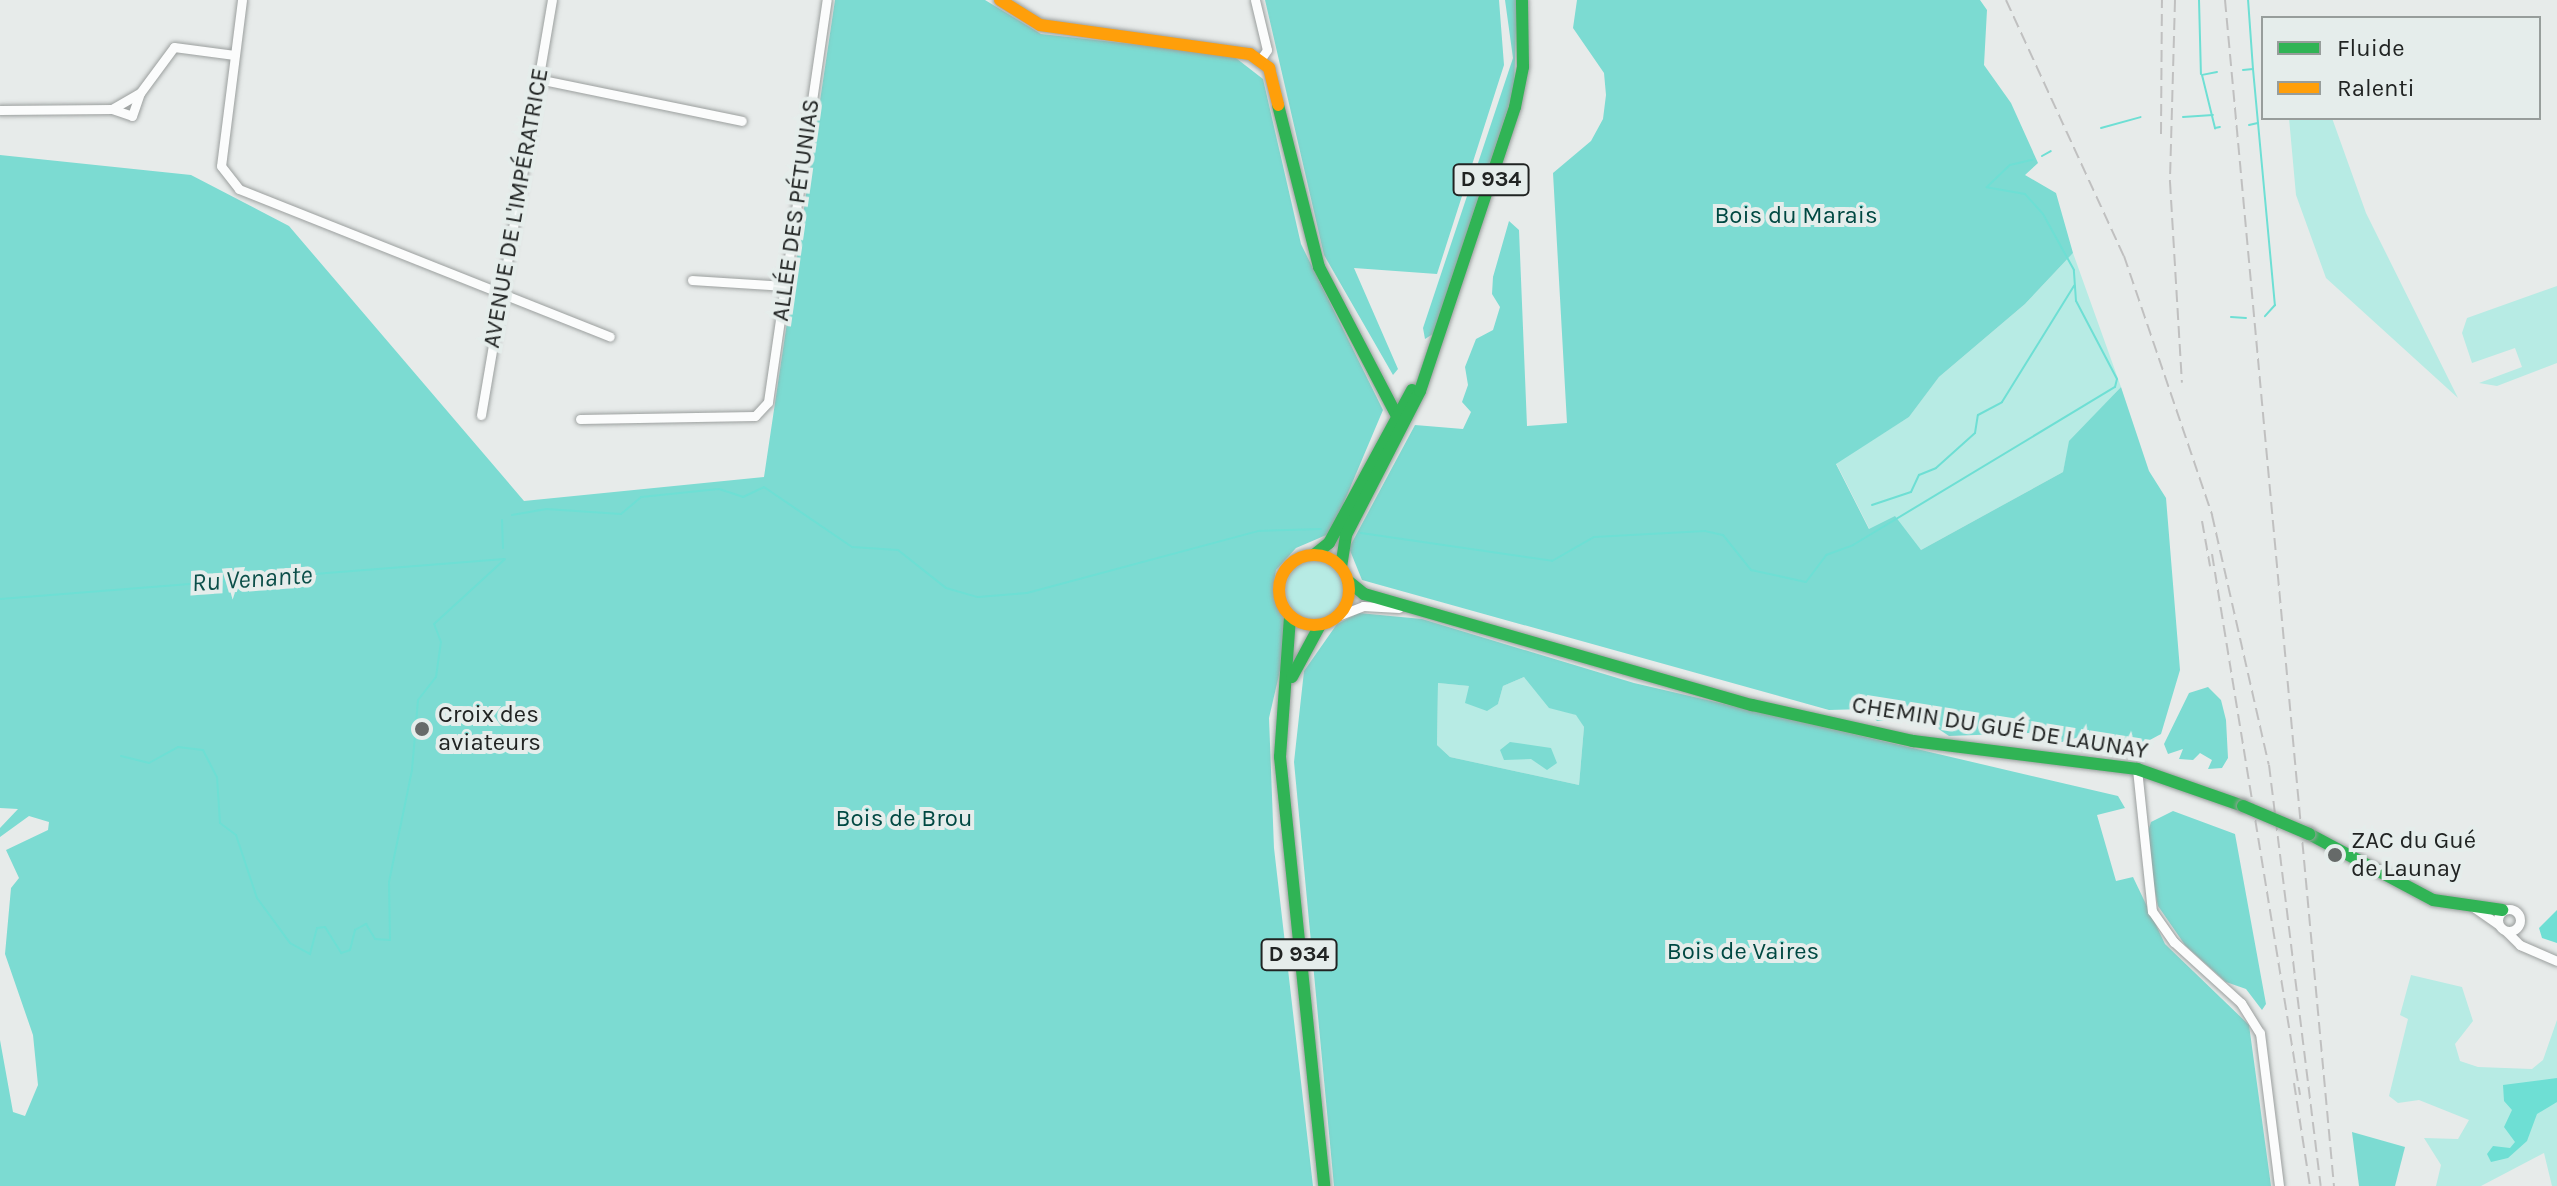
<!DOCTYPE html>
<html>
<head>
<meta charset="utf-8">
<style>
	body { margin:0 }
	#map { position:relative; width:2557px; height:1186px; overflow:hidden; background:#e7ebea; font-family:Karla,sans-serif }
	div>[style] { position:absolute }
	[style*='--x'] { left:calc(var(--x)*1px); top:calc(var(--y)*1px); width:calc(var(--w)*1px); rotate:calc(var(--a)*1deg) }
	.green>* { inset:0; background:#b7ebe4 }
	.round { border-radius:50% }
	.forest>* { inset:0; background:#7cdbd2 }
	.water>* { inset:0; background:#6edfd4 }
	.stream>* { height:2px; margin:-1px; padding:0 1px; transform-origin:1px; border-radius:1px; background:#6edfd4 }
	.roads { filter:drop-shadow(0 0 2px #9b9f9e) drop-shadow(0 0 2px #9b9f9e) }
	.street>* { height:9px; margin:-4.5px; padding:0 4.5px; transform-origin:4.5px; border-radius:4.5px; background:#fbfcfc }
	.street>.ring { margin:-4.5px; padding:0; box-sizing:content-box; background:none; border:9px solid #fbfcfc; border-radius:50% }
	.fast>* { height:12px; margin:-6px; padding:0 6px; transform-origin:6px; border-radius:6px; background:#30b455 }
	.slow>* { height:12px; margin:-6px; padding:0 6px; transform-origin:6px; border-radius:6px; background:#ff9f0a }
	.slow>.ring { margin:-6px; padding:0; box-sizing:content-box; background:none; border:12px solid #ff9f0a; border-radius:50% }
	.rail>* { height:2px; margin-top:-1px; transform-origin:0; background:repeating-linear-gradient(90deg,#c0c0c0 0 12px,transparent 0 18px) }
	.bridges { filter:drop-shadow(0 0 2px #9b9f9e) drop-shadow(0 0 2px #9b9f9e) }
	.fast-bridge>* { height:12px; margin:-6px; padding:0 6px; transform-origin:6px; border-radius:6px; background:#30b455 }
	.dots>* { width:22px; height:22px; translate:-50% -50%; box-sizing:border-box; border:4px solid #e5edeb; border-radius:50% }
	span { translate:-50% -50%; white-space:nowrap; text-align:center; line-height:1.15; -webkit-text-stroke:8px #e5edeb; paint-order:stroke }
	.shield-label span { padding:2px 6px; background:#e5edeb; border:2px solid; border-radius:6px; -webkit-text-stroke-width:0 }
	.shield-label { font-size:22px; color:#212423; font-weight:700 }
	.street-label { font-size:24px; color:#212423 }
	.park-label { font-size:24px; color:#004842 }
	.poi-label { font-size:24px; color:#212423 }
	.left { translate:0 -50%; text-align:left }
	.water-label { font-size:26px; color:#0c4f49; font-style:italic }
	.legend { position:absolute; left:2261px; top:16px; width:280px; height:104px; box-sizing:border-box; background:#e5edeb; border:2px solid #979d9b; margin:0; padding:10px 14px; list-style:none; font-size:24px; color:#212423 }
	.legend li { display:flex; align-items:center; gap:16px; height:40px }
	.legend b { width:40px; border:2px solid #979d9b }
</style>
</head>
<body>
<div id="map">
	<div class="green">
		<i style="clip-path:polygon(2289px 118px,2332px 118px,2366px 213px,2458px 398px,2326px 278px,2296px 195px)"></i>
		<i style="clip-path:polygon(2073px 253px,2121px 387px,2070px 441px,2063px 472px,1921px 550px,1870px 530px,1836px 463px,1909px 417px,1939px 377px,2025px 304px)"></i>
		<i style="clip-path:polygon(2557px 286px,2557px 363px,2497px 386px,2479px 383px,2522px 367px,2515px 348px,2472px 363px,2462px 333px,2467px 318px)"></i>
		<i class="round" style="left:1286px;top:560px;width:60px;height:60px"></i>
		<i style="clip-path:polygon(1524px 677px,1535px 683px,1549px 707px,1577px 715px,1584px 727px,1579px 785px,1450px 757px,1437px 745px,1438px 683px,1470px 686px,1498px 704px,1503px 686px)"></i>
		<i style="clip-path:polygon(2411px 975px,2462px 987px,2473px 1021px,2455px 1044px,2460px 1061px,2478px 1067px,2532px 1069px,2543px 1060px,2557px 1020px,2557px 1186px,2552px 1186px,2544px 1153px,2481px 1186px,2436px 1186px,2441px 1165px,2424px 1138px,2458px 1139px,2469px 1120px,2419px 1100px,2398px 1103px,2389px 1096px,2408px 1019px,2400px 1015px)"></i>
	</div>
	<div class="forest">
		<i style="clip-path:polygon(835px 0,985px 0,1041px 34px,1232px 55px,1263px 79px,1301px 244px,1383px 410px,1331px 533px,1296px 548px,1276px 570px,1273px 588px,1289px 632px,1269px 718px,1274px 848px,1313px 1186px,0 1186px,0 1040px,13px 1112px,25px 1116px,38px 1085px,33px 1035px,5px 954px,11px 888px,19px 878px,6px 850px,48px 830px,49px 822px,29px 816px,0 837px,0 828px,18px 809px,0 808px,0 155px,191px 175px,289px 226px,524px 501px,764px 477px)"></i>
		<i style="clip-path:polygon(1265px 0,1499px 0,1504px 65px,1437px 274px,1354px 268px,1398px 369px,1393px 375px,1324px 255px)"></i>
		<i style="clip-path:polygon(1505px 0,1517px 0,1514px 90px,1433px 334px,1425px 339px,1423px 328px,1513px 58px)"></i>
		<i style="clip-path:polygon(1577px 0,1980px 0,1987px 10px,1984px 65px,2011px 103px,2038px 163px,2025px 175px,2056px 193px,2073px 253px,2025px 304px,1939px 377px,1909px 417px,1836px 464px,1869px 529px,1895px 516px,1921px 550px,2063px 472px,2069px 441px,2121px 387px,2149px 471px,2166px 498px,2180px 670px,2161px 734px,2135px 748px,2122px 740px,2098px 744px,2090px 734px,2062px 742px,2029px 733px,1949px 736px,1922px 718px,1877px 721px,1865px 709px,1829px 710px,1362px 580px,1349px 548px,1415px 425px,1463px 429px,1471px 412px,1462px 402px,1468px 385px,1465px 367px,1476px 339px,1493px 330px,1500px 307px,1492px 294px,1493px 277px,1509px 221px,1519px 230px,1527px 426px,1567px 423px,1553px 173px,1591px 141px,1603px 119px,1606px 95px,1604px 73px,1573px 28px)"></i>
		<i style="clip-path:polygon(evenodd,1359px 613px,1422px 619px,1634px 683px,2118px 796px,2125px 808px,2097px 815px,2116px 881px,2133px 877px,2165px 944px,2249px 1025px,2271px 1186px,1334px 1186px,1294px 762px,1304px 671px,1337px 624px,1359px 613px,1524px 677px,1549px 708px,1576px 715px,1584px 727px,1579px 785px,1450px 757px,1437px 745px,1438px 683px,1469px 686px,1465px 703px,1487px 711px,1498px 704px,1503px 686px,1524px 677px)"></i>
		<i style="clip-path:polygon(2208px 687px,2221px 700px,2226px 720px,2228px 758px,2222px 768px,2208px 769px,2212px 760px,2200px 753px,2193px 760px,2179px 759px,2183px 749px,2168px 754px,2164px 744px,2189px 693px)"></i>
		<i style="clip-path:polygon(1510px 742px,1551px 748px,1557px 763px,1547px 770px,1531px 759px,1504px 760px,1500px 750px)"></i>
		<i style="clip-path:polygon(2173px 811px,2235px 834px,2266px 1004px,2262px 1010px,2246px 989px,2226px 982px,2185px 945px,2158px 906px,2145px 841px,2151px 822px)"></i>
		<i style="clip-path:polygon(2352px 1132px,2405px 1147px,2395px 1186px,2359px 1186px)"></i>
	</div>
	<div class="water">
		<i style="clip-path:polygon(2557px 825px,2557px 943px,2542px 938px,2539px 928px,2557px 910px)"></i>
		<i style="clip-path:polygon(2557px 1078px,2557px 1102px,2537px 1114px,2527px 1141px,2508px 1158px,2491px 1162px,2487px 1154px,2493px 1146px,2510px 1148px,2515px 1142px,2504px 1127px,2512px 1110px,2504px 1101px,2503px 1085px)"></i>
	</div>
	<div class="stream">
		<i style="--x:2199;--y:0;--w:74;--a:88.5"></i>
		<i style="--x:2243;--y:70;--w:10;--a:-6"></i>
		<i style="--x:2253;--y:69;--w:69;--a:-94.1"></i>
		<i style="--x:2217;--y:72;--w:15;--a:169"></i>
		<i style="--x:2202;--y:75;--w:55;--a:76.2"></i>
		<i style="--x:2215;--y:128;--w:5;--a:-11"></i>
		<i style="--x:2183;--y:117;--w:30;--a:-4"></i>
		<i style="--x:2258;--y:123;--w:183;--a:84.7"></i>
		<i style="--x:2275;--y:305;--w:15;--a:132"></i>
		<i style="--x:2249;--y:125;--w:9;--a:-13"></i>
		<i style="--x:2258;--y:123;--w:54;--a:-95.3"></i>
		<i style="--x:2101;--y:128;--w:41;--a:-15.4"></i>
		<i style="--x:2042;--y:156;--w:10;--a:-29"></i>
		<i style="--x:2231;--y:317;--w:15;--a:4"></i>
		<i style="--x:1872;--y:505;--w:41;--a:-18.4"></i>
		<i style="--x:1911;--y:492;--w:19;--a:-65"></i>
		<i style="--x:1919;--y:475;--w:18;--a:-22"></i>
		<i style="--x:1936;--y:468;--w:52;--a:-41.9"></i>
		<i style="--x:1975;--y:433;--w:18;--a:-81"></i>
		<i style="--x:1978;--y:415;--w:27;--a:-28"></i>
		<i style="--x:2002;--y:402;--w:137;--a:-58.2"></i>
		<i style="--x:512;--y:515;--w:35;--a:-10"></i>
		<i style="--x:546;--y:509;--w:75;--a:3.8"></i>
		<i style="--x:621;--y:514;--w:26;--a:-40"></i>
		<i style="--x:641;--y:497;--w:78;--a:-5.9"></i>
		<i style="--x:719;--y:489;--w:25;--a:18"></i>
		<i style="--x:743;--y:497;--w:23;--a:-25"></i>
		<i style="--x:764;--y:487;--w:107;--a:34.3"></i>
		<i style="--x:852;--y:547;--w:46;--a:3.7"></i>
		<i style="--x:898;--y:550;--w:61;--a:38.4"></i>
		<i style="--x:946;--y:588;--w:33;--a:16"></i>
		<i style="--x:978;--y:597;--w:49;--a:-4.7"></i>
		<i style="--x:1027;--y:593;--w:239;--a:-15"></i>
		<i style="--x:1258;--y:531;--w:63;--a:-1.8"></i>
		<i style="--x:502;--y:520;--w:28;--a:88"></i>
		<i style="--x:1361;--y:533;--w:193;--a:8.3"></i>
		<i style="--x:1552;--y:561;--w:48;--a:-29.7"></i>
		<i style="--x:1594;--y:537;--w:111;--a:-3.1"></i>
		<i style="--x:1705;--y:531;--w:18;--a:13"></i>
		<i style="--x:1723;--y:535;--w:45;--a:51.3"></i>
		<i style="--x:1751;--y:570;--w:56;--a:12.3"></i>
		<i style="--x:1806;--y:582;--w:34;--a:-53"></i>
		<i style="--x:1826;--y:555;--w:29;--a:-20"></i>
		<i style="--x:1853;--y:545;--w:306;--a:-31.1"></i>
		<i style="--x:2115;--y:387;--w:8;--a:-76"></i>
		<i style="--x:2117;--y:379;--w:88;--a:-117.7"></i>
		<i style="--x:2076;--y:301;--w:31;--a:-94"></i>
		<i style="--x:2074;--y:270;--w:64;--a:-119"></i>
		<i style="--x:2043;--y:214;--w:27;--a:-132"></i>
		<i style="--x:2025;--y:194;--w:39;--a:-170"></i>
		<i style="--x:1987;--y:187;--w:32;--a:-44"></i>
		<i style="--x:2010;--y:165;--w:23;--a:-13"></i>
		<i style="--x:0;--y:599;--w:506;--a:-4.54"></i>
		<i style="--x:121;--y:756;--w:29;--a:14"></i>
		<i style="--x:149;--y:763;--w:33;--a:-29"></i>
		<i style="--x:178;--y:747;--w:25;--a:7"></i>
		<i style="--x:203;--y:750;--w:30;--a:63"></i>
		<i style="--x:217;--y:777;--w:46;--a:86.3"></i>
		<i style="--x:220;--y:823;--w:20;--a:37"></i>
		<i style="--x:236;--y:835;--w:66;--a:71.6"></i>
		<i style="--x:257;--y:898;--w:56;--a:53.7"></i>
		<i style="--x:290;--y:943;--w:23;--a:29"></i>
		<i style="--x:310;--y:954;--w:27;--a:-75"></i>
		<i style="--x:317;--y:928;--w:8;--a:-7"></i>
		<i style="--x:325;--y:927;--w:31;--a:58"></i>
		<i style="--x:341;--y:953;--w:9;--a:-18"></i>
		<i style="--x:350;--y:950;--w:21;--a:-76"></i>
		<i style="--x:355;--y:930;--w:13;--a:-29"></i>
		<i style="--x:366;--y:924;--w:17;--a:59"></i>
		<i style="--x:375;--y:939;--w:15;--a:4"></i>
		<i style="--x:390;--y:940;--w:58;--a:-91"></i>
		<i style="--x:389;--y:882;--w:114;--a:-78.4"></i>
		<i style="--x:412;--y:770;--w:70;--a:-85.1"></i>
		<i style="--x:418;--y:700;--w:29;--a:-52"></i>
		<i style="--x:436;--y:677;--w:35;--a:-82"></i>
		<i style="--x:441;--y:642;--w:19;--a:-111"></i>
		<i style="--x:434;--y:624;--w:96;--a:-42.5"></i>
	</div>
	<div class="roads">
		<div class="street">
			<i style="--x:242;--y:0;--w:167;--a:97.2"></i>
			<i style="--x:221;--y:166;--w:29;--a:52"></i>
			<i style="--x:239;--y:189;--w:399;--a:21.7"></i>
			<i style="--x:1255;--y:0;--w:51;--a:76.5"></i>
			<i style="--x:1267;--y:50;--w:12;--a:125"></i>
			<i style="--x:538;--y:79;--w:208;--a:11.6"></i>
			<i style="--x:112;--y:109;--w:21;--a:19"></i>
			<i style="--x:132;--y:116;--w:24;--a:-71"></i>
			<i style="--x:0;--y:110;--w:112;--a:-0.5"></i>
			<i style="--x:112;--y:109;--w:32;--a:-30"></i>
			<i style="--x:140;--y:93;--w:57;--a:-53.5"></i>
			<i style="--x:174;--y:47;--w:61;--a:7.6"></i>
			<i style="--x:692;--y:280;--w:93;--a:3.7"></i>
			<i style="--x:481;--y:415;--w:421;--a:-80.3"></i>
			<i style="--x:580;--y:419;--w:175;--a:-1"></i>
			<i style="--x:755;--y:416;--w:19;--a:-47"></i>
			<i style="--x:768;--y:402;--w:406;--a:-81.7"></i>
			<i style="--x:1340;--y:615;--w:25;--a:-21"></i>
			<i style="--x:1363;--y:606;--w:36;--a:3"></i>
			<i style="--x:2137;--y:769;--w:143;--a:84"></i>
			<i style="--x:2152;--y:911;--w:38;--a:55"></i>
			<i style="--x:2174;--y:942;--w:91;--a:42.3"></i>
			<i style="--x:2241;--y:1003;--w:36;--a:58"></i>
			<i style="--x:2260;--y:1033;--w:154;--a:82.9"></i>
			<i style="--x:2472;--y:906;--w:32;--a:35"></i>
			<i class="ring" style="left:2498px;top:909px;width:13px;height:13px"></i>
			<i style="--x:2506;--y:931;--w:20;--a:45"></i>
			<i style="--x:2520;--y:945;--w:40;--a:23.4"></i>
		</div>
		<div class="fast">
			<i style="--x:1278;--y:105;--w:167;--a:75.8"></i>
			<i style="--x:1319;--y:267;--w:175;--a:62.4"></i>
			<i style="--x:1314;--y:555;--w:19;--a:-39"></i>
			<i style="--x:1329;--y:543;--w:174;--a:-61.5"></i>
			<i style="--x:1341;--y:567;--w:32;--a:-81"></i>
			<i style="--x:1346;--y:535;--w:162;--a:-62.8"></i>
			<i style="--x:1420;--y:391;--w:299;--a:-71.5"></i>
			<i style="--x:1515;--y:107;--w:41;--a:-78.7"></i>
			<i style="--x:1523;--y:67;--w:67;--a:-90.9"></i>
			<i style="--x:1348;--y:581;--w:21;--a:39"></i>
			<i style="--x:1364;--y:594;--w:404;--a:16"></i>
			<i style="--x:1752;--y:705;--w:165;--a:12.6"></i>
			<i style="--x:1913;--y:741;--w:226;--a:7.1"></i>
			<i style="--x:2137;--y:769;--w:112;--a:19.2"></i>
			<i style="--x:1290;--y:617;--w:140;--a:94.1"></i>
			<i style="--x:1280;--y:757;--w:431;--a:84.1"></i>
			<i style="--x:1292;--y:677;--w:59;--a:-61.7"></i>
			<i style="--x:2309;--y:834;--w:140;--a:28"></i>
			<i style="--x:2433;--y:900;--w:70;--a:8.2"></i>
		</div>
		<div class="slow">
			<i style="--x:1000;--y:0;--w:47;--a:32"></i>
			<i style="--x:1040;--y:25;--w:212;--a:7.9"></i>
			<i style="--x:1250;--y:54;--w:24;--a:36"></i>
			<i style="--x:1269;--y:68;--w:38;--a:76"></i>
			<i class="ring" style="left:1279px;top:555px;width:58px;height:58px"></i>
		</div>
	</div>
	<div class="rail">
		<i style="--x:2006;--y:0;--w:282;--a:65.3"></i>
		<i style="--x:2124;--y:256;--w:274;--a:71.2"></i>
		<i style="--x:2212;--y:515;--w:256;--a:77.2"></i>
		<i style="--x:2269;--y:765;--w:424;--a:83"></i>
		<i style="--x:2175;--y:0;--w:182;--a:91.6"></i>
		<i style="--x:2170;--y:182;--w:201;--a:86.6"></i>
		<i style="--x:2225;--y:0;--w:1191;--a:84.75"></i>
		<i style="--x:2161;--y:134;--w:134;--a:-89.6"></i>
		<i style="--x:2202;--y:521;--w:46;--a:79.9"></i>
		<i style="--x:2212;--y:554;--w:548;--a:80.76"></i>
		<i style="--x:2294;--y:1083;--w:104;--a:81.2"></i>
	</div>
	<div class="bridges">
		<div class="fast-bridge">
			<i style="--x:2243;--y:806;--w:72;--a:23"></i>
		</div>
	</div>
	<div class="dots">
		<i style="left:422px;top:729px;background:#666a69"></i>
		<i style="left:2335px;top:855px;background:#666a69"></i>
	</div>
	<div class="shield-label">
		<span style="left:1491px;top:180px">D 934</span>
		<span style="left:1299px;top:955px">D 934</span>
	</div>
	<div class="street-label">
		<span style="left:516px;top:208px;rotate:-80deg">AVENUE DE L'IMPÉRATRICE</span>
		<span style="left:796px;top:210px;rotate:-82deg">ALLÉE DES PÉTUNIAS</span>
		<span style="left:2000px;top:728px;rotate:9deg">CHEMIN DU GUÉ DE LAUNAY</span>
	</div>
	<div class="park-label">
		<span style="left:1796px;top:216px">Bois du Marais</span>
		<span style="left:904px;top:819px">Bois de Brou</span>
		<span style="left:1743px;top:952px">Bois de Vaires</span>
	</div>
	<div class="poi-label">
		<span class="left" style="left:438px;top:729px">Croix des<br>aviateurs</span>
		<span class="left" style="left:2351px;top:855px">ZAC du Gué<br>de Launay</span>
	</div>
	<div class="water-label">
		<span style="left:252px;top:579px;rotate:-4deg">Ru Venante</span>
	</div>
	<ul class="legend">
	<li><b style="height:10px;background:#30b455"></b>Fluide</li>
	<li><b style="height:10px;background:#ff9f0a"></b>Ralenti</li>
	</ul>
</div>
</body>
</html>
